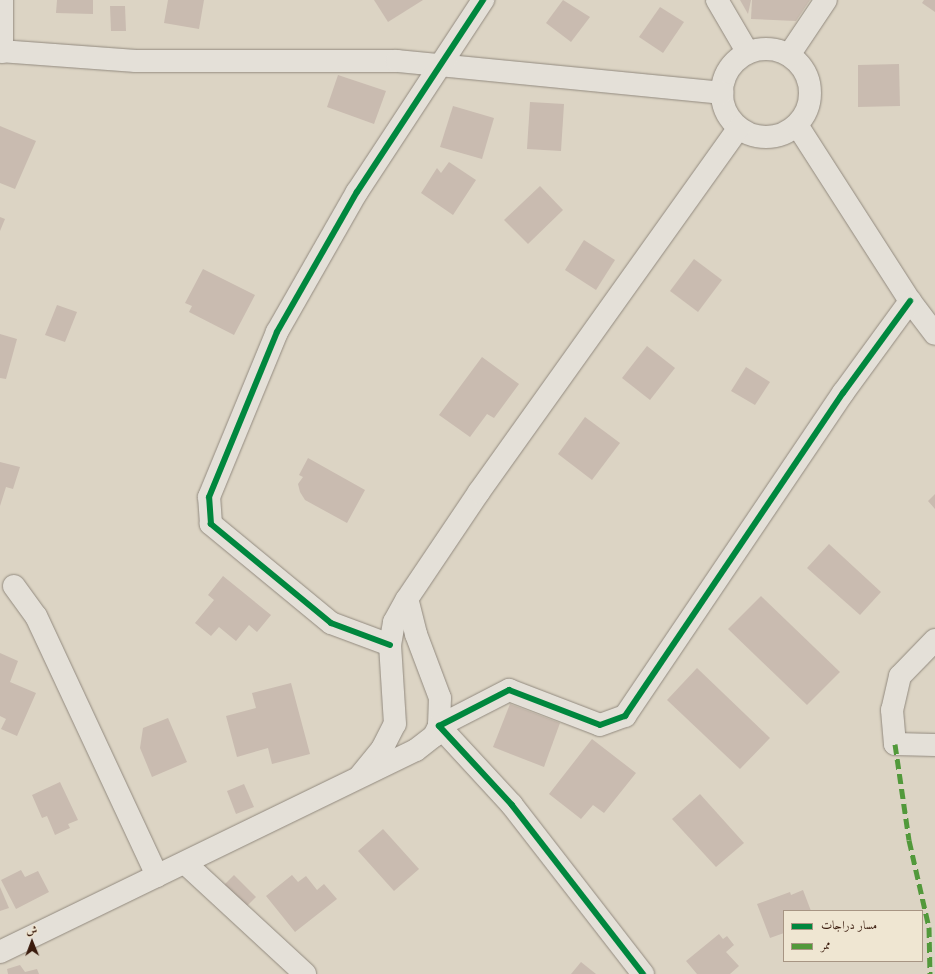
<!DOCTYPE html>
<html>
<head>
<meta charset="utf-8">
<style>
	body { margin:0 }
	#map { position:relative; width:935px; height:974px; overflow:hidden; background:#dcd4c4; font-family:"Libre Caslon Text",Amiri,serif }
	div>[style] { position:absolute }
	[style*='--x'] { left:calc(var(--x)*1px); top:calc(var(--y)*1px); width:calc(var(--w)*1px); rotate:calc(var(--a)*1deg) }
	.building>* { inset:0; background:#c9bbb0 }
	.roads { filter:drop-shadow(0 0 1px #928a7f) drop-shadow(0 0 1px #928a7f) }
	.minor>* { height:22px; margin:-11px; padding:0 11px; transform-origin:11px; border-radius:11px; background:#e4e0d8 }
	.minor>.ring { margin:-11px; padding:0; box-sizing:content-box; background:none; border:22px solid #e4e0d8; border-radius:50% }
	.quiet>* { height:5px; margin-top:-2.5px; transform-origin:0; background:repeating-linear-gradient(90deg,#52993b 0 10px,transparent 0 15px) }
	.cycleway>* { height:6px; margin:-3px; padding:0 3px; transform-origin:3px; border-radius:3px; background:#00873e }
	span { translate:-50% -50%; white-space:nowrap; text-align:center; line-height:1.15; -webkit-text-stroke:3px #efe6d2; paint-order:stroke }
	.legend { position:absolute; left:783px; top:910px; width:140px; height:52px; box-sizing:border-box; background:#efe6d2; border:1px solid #a79583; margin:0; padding:5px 7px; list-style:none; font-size:12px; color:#3a1b0d }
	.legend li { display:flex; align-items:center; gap:8px; height:20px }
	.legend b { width:20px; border:1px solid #a79583 }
	.north { position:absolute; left:12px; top:922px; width:40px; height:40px; -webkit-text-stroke:3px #efe6d2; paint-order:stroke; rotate:359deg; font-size:11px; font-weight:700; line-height:16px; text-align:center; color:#3a1b0d }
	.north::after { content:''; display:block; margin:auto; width:14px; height:18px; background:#3a1b0d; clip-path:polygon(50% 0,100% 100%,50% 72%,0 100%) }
</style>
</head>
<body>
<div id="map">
	<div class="building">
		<i style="clip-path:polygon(57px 0,93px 0,93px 14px,56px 13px)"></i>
		<i style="clip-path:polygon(168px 0,204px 0,199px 29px,164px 23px)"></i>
		<i style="clip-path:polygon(374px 0,423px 0,388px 22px)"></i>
		<i style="clip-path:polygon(563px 0,590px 17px,571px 42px,546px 23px)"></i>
		<i style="clip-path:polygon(740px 0,751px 0,748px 14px)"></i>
		<i style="clip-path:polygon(752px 0,810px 0,796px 21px,751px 19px)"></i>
		<i style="clip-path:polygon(924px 0,935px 0,935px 12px,922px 3px)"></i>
		<i style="clip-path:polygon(110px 6px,125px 6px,126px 31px,111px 31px)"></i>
		<i style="clip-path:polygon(660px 7px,684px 22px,663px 53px,639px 37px)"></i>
		<i style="clip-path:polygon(899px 64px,900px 106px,858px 107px,858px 65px)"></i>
		<i style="clip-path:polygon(338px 75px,386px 91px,374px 124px,327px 107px)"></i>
		<i style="clip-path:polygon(530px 102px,564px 104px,561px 151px,527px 149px)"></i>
		<i style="clip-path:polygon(453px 106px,494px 118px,482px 159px,440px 147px)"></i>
		<i style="clip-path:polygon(0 126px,36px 141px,15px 189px,0 183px)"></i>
		<i style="clip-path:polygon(449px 162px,476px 180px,453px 215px,421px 193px,437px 168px,441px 173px)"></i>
		<i style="clip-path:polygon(540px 186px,563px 210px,528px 244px,504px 220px)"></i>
		<i style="clip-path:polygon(0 217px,5px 219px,0 231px)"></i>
		<i style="clip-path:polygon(584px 240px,615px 260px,596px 290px,565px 270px)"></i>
		<i style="clip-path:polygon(694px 259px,722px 280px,698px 312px,670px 291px)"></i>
		<i style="clip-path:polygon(203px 269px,255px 295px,234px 335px,189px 312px,192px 306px,185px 303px)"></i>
		<i style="clip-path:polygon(57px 305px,77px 312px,65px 342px,45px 335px)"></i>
		<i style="clip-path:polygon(0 334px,17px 339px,6px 379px,0 378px)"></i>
		<i style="clip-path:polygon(647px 346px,675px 368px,650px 400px,622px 378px)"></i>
		<i style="clip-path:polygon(482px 357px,519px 384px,494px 418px,487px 414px,470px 437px,439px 415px)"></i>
		<i style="clip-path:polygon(746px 367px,770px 382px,755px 405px,731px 391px)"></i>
		<i style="clip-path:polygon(585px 417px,620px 443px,592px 480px,558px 454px)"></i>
		<i style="clip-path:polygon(308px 458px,365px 490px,347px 523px,305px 500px,300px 492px,298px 484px,303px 477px,299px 475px)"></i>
		<i style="clip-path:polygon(0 462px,20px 467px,13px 489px,6px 487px,0 506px)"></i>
		<i style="clip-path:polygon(935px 494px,935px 509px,928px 501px)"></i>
		<i style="clip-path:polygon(829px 544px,881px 592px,860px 615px,807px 568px)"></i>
		<i style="clip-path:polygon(223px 576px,271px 615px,257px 632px,249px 625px,236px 641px,219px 627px,211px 636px,195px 623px,214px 600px,208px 595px)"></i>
		<i style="clip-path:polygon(761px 596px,840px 672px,807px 705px,728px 629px)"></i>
		<i style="clip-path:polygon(0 653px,18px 661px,10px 682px,36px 693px,17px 736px,1px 729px,6px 719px,0 716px)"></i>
		<i style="clip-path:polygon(697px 668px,770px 738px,740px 769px,667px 700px)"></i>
		<i style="clip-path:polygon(291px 683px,310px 754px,272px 764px,268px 748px,237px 757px,226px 716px,256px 708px,252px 693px)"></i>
		<i style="clip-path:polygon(510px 704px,560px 723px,544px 767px,493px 747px)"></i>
		<i style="clip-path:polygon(168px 718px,187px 762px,152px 777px,140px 748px,143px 728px)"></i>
		<i style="clip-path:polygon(592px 739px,636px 773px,604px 813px,593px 805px,581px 819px,549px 794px)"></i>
		<i style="clip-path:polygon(60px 782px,78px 820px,68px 824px,70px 828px,55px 835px,47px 816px,42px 818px,32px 795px)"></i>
		<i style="clip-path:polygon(244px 784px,254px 807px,236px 814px,227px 791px)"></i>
		<i style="clip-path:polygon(700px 794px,744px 843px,716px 867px,672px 819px)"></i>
		<i style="clip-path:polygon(383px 829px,419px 869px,394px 891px,358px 851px)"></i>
		<i style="clip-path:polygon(21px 870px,25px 877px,38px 871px,49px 892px,16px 909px,1px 880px)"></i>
		<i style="clip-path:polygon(234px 875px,256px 897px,244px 909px,222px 887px)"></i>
		<i style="clip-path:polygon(292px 875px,298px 882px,306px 876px,317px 890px,324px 884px,337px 899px,295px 932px,266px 896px)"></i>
		<i style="clip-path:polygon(0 887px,9px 908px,0 911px)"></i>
		<i style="clip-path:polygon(803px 890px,811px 911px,784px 911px,784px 933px,770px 938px,757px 904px,790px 892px,791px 895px)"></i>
		<i style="clip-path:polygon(719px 934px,723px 939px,727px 936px,734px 945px,726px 952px,739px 966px,730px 974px,697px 974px,686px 961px)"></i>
		<i style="clip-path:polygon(581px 962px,596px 974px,571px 974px)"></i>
		<i style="clip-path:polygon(20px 965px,25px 972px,37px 969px,39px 974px,8px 974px,7px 969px)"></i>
	</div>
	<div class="roads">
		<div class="minor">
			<i style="--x:717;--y:0;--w:61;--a:59.7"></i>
			<i class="ring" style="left:722px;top:49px;width:66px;height:66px"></i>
			<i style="--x:0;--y:51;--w:136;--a:4.2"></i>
			<i style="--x:136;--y:61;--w:261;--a:0"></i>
			<i style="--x:397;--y:61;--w:327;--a:5.6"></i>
			<i style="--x:2;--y:52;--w:52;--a:-90"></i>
			<i style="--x:789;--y:55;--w:66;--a:-56.1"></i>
			<i style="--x:797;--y:125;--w:209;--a:57.3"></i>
			<i style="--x:910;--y:301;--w:41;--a:52.9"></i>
			<i style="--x:14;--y:586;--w:37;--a:54"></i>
			<i style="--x:36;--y:616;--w:287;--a:65"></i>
			<i style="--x:935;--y:640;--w:50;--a:134.2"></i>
			<i style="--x:900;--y:676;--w:35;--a:103"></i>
			<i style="--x:892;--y:710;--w:34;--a:85"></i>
			<i style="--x:895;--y:744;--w:40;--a:1.4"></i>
			<i style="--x:390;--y:645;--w:63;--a:-159.6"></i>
			<i style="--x:331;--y:623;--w:156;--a:-140.5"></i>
			<i style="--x:211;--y:524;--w:27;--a:-94"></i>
			<i style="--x:209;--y:497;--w:178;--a:-67.6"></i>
			<i style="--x:277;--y:332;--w:161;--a:-60.3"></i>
			<i style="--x:357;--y:192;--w:230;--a:-56.7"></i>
			<i style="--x:360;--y:776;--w:35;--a:-51"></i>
			<i style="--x:382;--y:749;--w:28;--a:-63"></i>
			<i style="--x:395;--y:724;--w:79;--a:-93.6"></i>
			<i style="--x:390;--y:645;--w:23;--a:-80"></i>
			<i style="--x:394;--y:622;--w:26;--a:-61"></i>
			<i style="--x:407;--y:599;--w:129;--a:-56.1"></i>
			<i style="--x:479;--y:492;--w:447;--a:-54.5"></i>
			<i style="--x:186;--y:864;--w:162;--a:42.7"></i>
			<i style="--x:0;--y:952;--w:462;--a:-25.9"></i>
			<i style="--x:416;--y:750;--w:23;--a:-38"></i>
			<i style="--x:434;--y:736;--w:11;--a:-63"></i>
			<i style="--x:439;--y:726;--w:28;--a:-88"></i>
			<i style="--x:440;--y:698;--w:68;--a:-110.6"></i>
			<i style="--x:416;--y:634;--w:36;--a:-104"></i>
			<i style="--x:643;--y:974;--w:214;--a:-127.8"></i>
			<i style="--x:512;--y:805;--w:108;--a:-132.7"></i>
			<i style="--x:439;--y:726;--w:79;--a:-27.2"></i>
			<i style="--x:509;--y:690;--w:97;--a:21"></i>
			<i style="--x:600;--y:725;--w:27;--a:-20"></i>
			<i style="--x:625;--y:716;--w:390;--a:-56"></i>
			<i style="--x:843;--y:393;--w:114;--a:-53.9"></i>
		</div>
	</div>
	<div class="quiet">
		<i style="--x:895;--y:744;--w:97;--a:81.7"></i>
		<i style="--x:909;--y:840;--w:89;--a:77.1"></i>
		<i style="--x:929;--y:927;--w:47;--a:88.8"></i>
	</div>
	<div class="cycleway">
		<i style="--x:390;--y:645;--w:63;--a:-159.6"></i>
		<i style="--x:331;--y:623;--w:156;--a:-140.5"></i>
		<i style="--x:211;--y:524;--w:27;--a:-94"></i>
		<i style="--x:209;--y:497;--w:178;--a:-67.6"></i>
		<i style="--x:277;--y:332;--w:161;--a:-60.3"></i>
		<i style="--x:357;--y:192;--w:230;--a:-56.7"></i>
		<i style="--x:643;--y:974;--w:214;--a:-127.8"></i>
		<i style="--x:512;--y:805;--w:108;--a:-132.7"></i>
		<i style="--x:439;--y:726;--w:79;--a:-27.2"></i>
		<i style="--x:509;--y:690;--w:97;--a:21"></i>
		<i style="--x:600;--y:725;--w:27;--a:-20"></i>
		<i style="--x:625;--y:716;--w:390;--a:-56"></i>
		<i style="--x:843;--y:393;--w:114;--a:-53.9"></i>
	</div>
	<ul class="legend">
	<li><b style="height:5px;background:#00873e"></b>مسار دراجات</li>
	<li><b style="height:5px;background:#52993b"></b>ممر</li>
	</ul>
	<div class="north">ش</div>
</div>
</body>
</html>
